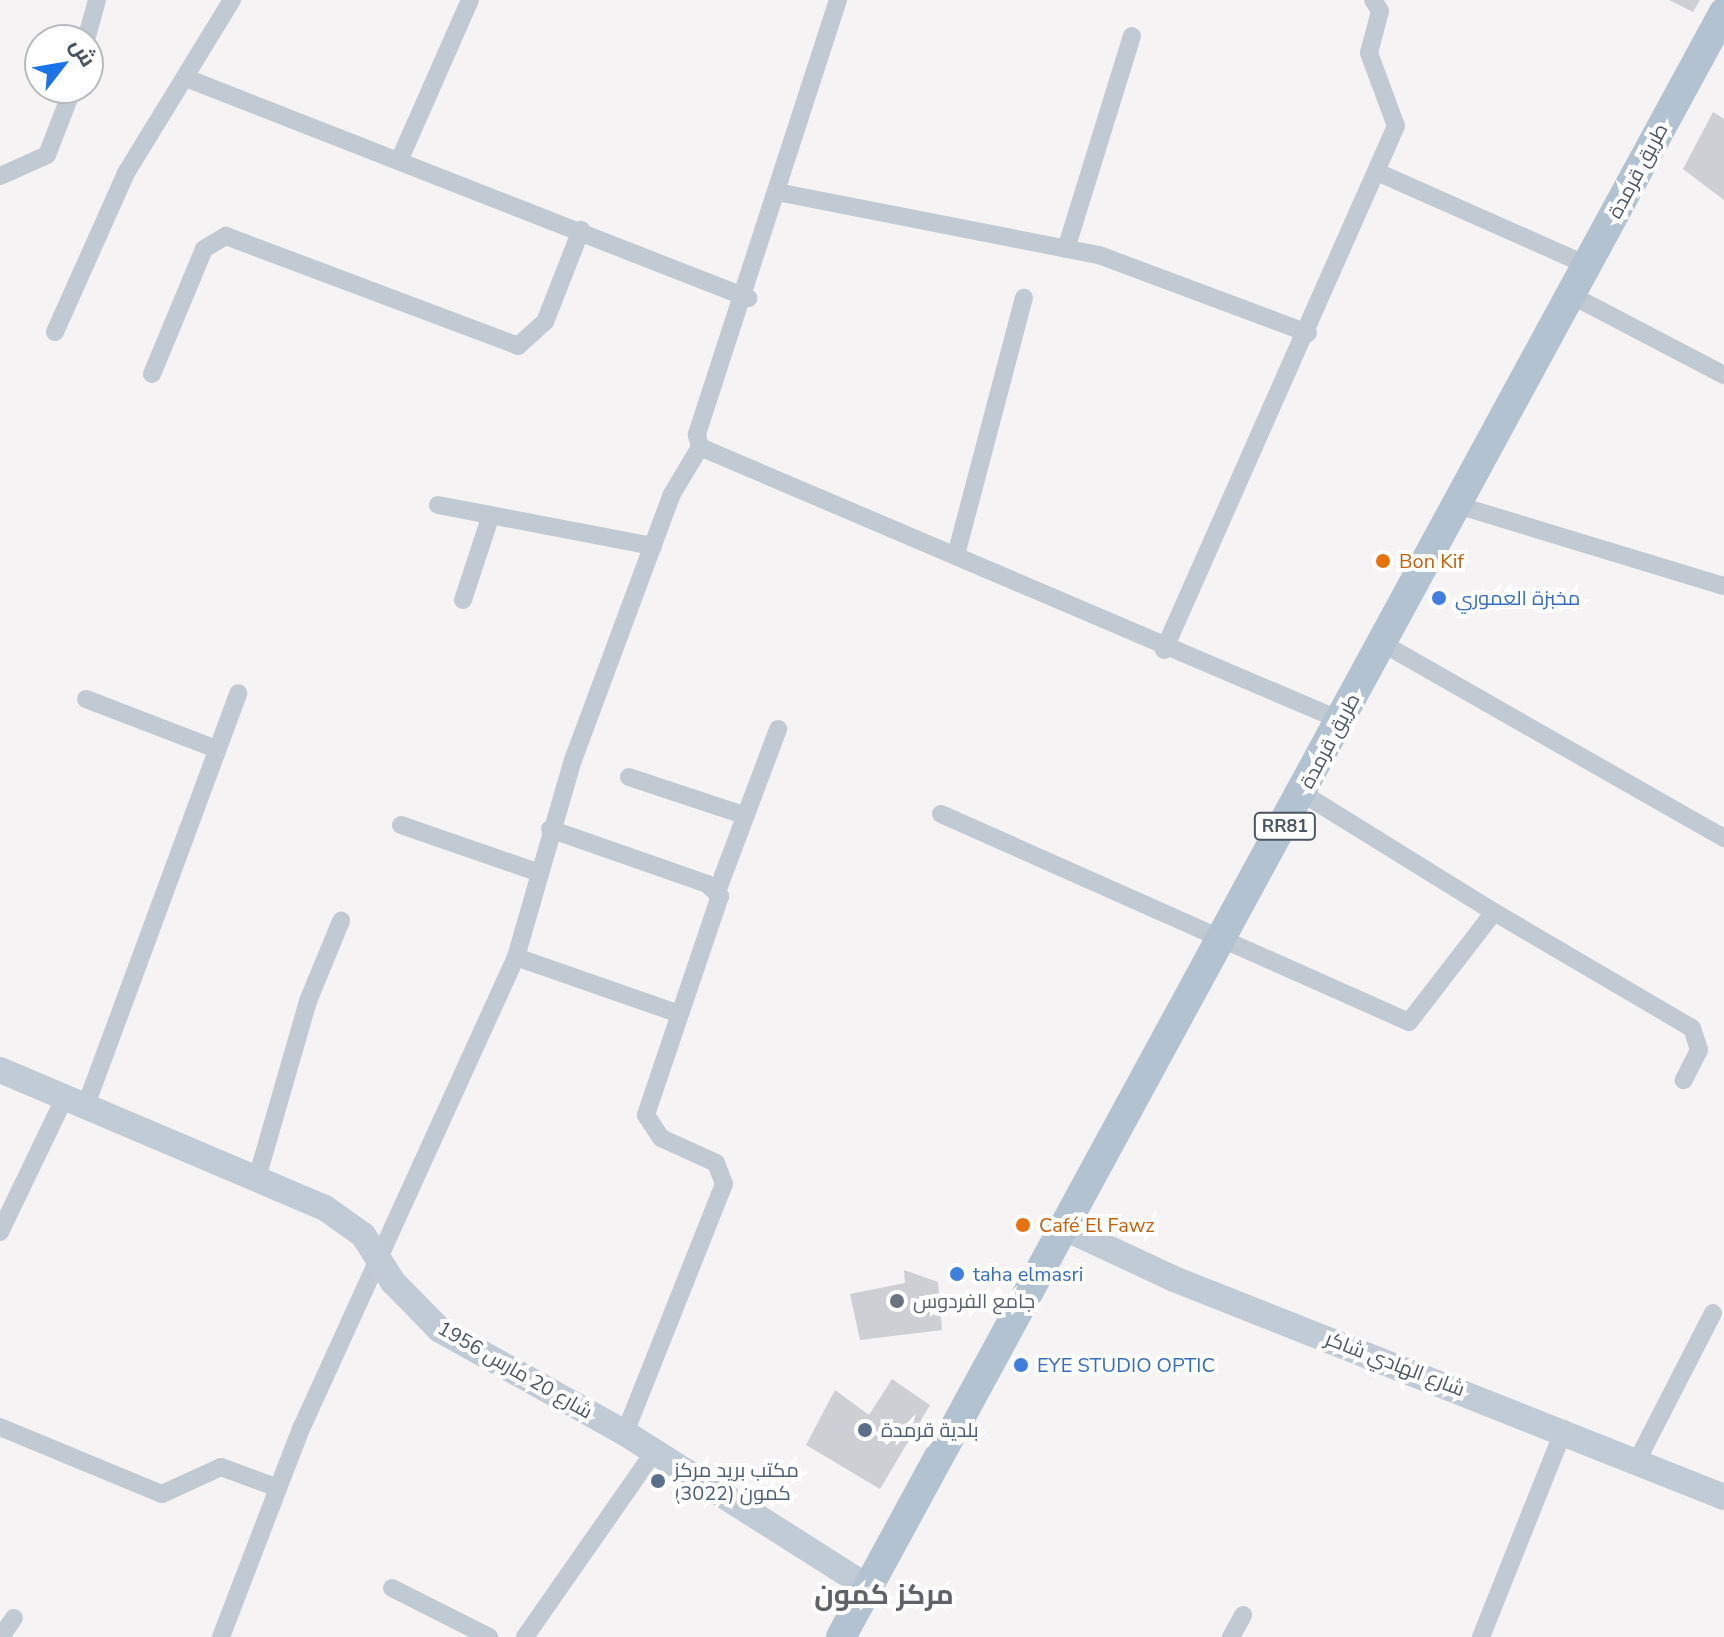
<!DOCTYPE html>
<html>
<head>
<meta charset="utf-8">
<style>
	body { margin:0 }
	#map { position:relative; width:1724px; height:1637px; overflow:hidden; background:#f5f3f3; font-family:"Nunito Sans",Cairo,sans-serif }
	div>[style] { position:absolute }
	[style*='--x'] { left:calc(var(--x)*1px); top:calc(var(--y)*1px); width:calc(var(--w)*1px); rotate:calc(var(--a)*1deg) }
	.building>* { inset:0; background:#cdcfd5 }
	.street>* { height:18px; margin:-9px; padding:0 9px; transform-origin:9px; border-radius:9px; background:#c1cad2 }
	.secondary>* { height:26px; margin:-13px; padding:0 13px; transform-origin:13px; border-radius:13px; background:#c1cbd6 }
	.primary>* { height:30px; margin:-15px; padding:0 15px; transform-origin:15px; border-radius:15px; background:#b3c2d1 }
	.dots>* { width:22px; height:22px; translate:-50% -50%; box-sizing:border-box; border:4px solid #fff; border-radius:50% }
	span { translate:-50% -50%; white-space:nowrap; text-align:center; line-height:1.15; -webkit-text-stroke:8px #fff; paint-order:stroke }
	.shield-label span { padding:2px 6px; background:#fff; border:2px solid; border-radius:6px; -webkit-text-stroke-width:0 }
	.shield-label { font-size:18px; color:#4a5661; font-weight:700 }
	.street-label { font-size:20px; color:#4a5661 }
	.food-label { font-size:20px; color:#c56008 }
	.left { translate:0 -50%; text-align:left }
	.shop-label { font-size:20px; color:#366cbe }
	.worship-label { font-size:20px; color:#5b616d }
	.service-label { font-size:20px; color:#4e5e75 }
	.district-label { font-size:28px; color:#5f6368; font-weight:700 }
	.north { position:absolute; left:24px; top:24px; width:80px; height:80px; box-sizing:border-box; background:#fff; border:2px solid #b7bbc0; border-radius:50%; rotate:59deg; font-size:22px; font-weight:700; line-height:32px; text-align:center; color:#4a5661 }
	.north::after { content:''; display:block; margin:auto; width:28px; height:36px; background:#1a73e8; clip-path:polygon(50% 0,100% 100%,50% 72%,0 100%) }
</style>
</head>
<body>
<div id="map">
	<div class="building">
		<i style="clip-path:polygon(1669px 0,1700px 0,1693px 12px)"></i>
		<i style="clip-path:polygon(1713px 112px,1724px 119px,1724px 200px,1683px 169px)"></i>
		<i style="clip-path:polygon(904px 1270px,938px 1282px,942px 1330px,860px 1340px,850px 1294px,905px 1283px)"></i>
		<i style="clip-path:polygon(892px 1379px,930px 1405px,880px 1489px,806px 1445px,835px 1390px,869px 1415px)"></i>
	</div>
	<div class="street">
		<i style="--x:838;--y:0;--w:457;--a:108"></i>
		<i style="--x:697;--y:435;--w:12;--a:76"></i>
		<i style="--x:700;--y:447;--w:696;--a:23.1"></i>
		<i style="--x:86;--y:40;--w:41;--a:-74.6"></i>
		<i style="--x:186;--y:78;--w:604;--a:21.38"></i>
		<i style="--x:399;--y:161;--w:176;--a:-66.2"></i>
		<i style="--x:1377;--y:172;--w:230;--a:23.9"></i>
		<i style="--x:0;--y:176;--w:51;--a:-24.1"></i>
		<i style="--x:47;--y:155;--w:72;--a:-68.8"></i>
		<i style="--x:777;--y:192;--w:328;--a:11.1"></i>
		<i style="--x:1099;--y:255;--w:223;--a:20.5"></i>
		<i style="--x:1066;--y:249;--w:223;--a:-72.8"></i>
		<i style="--x:1571;--y:295;--w:173;--a:27.6"></i>
		<i style="--x:55;--y:332;--w:174;--a:-65.9"></i>
		<i style="--x:126;--y:173;--w:203;--a:-58.5"></i>
		<i style="--x:152;--y:374;--w:135;--a:-67.4"></i>
		<i style="--x:204;--y:249;--w:26;--a:-31"></i>
		<i style="--x:226;--y:236;--w:312;--a:20.6"></i>
		<i style="--x:518;--y:346;--w:36;--a:-42"></i>
		<i style="--x:545;--y:322;--w:99;--a:-68.6"></i>
		<i style="--x:438;--y:505;--w:219;--a:10.8"></i>
		<i style="--x:1457;--y:505;--w:279;--a:16.9"></i>
		<i style="--x:956;--y:555;--w:266;--a:-75.2"></i>
		<i style="--x:463;--y:600;--w:89;--a:-71.8"></i>
		<i style="--x:1382;--y:643;--w:394;--a:29.7"></i>
		<i style="--x:1164;--y:650;--w:573;--a:-66.12"></i>
		<i style="--x:1396;--y:126;--w:78;--a:-110.3"></i>
		<i style="--x:1369;--y:53;--w:43;--a:-75.3"></i>
		<i style="--x:1380;--y:11;--w:13;--a:-122"></i>
		<i style="--x:86;--y:699;--w:139;--a:21"></i>
		<i style="--x:629;--y:777;--w:123;--a:18.4"></i>
		<i style="--x:1302;--y:793;--w:226;--a:31.8"></i>
		<i style="--x:941;--y:814;--w:512;--a:23.96"></i>
		<i style="--x:1409;--y:1022;--w:139;--a:-52.3"></i>
		<i style="--x:1494;--y:912;--w:229;--a:30.4"></i>
		<i style="--x:1692;--y:1028;--w:23;--a:72"></i>
		<i style="--x:1699;--y:1050;--w:34;--a:117"></i>
		<i style="--x:401;--y:825;--w:144;--a:19.1"></i>
		<i style="--x:550;--y:829;--w:166;--a:19.3"></i>
		<i style="--x:707;--y:884;--w:18;--a:43"></i>
		<i style="--x:720;--y:896;--w:231;--a:108.7"></i>
		<i style="--x:646;--y:1115;--w:27;--a:57"></i>
		<i style="--x:661;--y:1138;--w:60;--a:24.4"></i>
		<i style="--x:716;--y:1163;--w:22;--a:69"></i>
		<i style="--x:724;--y:1184;--w:268;--a:111.7"></i>
		<i style="--x:718;--y:889;--w:171;--a:-69.4"></i>
		<i style="--x:516;--y:957;--w:170;--a:19.2"></i>
		<i style="--x:86;--y:1105;--w:439;--a:-69.7"></i>
		<i style="--x:257;--y:1178;--w:184;--a:-73.9"></i>
		<i style="--x:308;--y:1001;--w:87;--a:-67.6"></i>
		<i style="--x:0;--y:1232;--w:150;--a:-64.3"></i>
		<i style="--x:0;--y:1427;--w:175;--a:22.5"></i>
		<i style="--x:162;--y:1494;--w:65;--a:-24.6"></i>
		<i style="--x:221;--y:1467;--w:61;--a:20.2"></i>
		<i style="--x:1638;--y:1459;--w:164;--a:-62.8"></i>
		<i style="--x:392;--y:1588;--w:109;--a:26.8"></i>
		<i style="--x:1;--y:1637;--w:23;--a:-56"></i>
		<i style="--x:221;--y:1637;--w:223;--a:-69"></i>
		<i style="--x:301;--y:1429;--w:519;--a:-65.51"></i>
		<i style="--x:516;--y:957;--w:205;--a:-73.9"></i>
		<i style="--x:573;--y:760;--w:284;--a:-69.6"></i>
		<i style="--x:672;--y:494;--w:55;--a:-59.2"></i>
		<i style="--x:525;--y:1637;--w:226;--a:-55.1"></i>
		<i style="--x:1231;--y:1637;--w:25;--a:-61"></i>
		<i style="--x:1481;--y:1637;--w:224;--a:-68.2"></i>
	</div>
	<div class="secondary">
		<i style="--x:0;--y:1070;--w:353;--a:23"></i>
		<i style="--x:325;--y:1208;--w:47;--a:35.4"></i>
		<i style="--x:363;--y:1235;--w:56;--a:57.4"></i>
		<i style="--x:393;--y:1282;--w:67;--a:45.6"></i>
		<i style="--x:440;--y:1330;--w:212;--a:29.1"></i>
		<i style="--x:625;--y:1433;--w:289;--a:32.4"></i>
		<i style="--x:1067;--y:1229;--w:118;--a:25"></i>
		<i style="--x:1174;--y:1279;--w:592;--a:21.62"></i>
	</div>
	<div class="primary">
		<i style="--x:841;--y:1637;--w:1849;--a:-61.48"></i>
	</div>
	<div class="dots">
		<i style="left:1383px;top:561px;background:#e8710a"></i>
		<i style="left:1439px;top:598px;background:#3f7fe0"></i>
		<i style="left:1023px;top:1225px;background:#e8710a"></i>
		<i style="left:957px;top:1274px;background:#3f7fe0"></i>
		<i style="left:897px;top:1301px;background:#6b7280"></i>
		<i style="left:1021px;top:1365px;background:#3f7fe0"></i>
		<i style="left:865px;top:1430px;background:#5c6f8a"></i>
		<i style="left:658px;top:1481px;background:#5c6f8a"></i>
	</div>
	<div class="shield-label">
		<span style="left:1285px;top:826px">RR81</span>
	</div>
	<div class="street-label">
		<span style="left:1638px;top:171px;rotate:-62deg">طريق قرمدة</span>
		<span style="left:1330px;top:741px;rotate:-62deg">طريق قرمدة</span>
		<span style="left:1395px;top:1364px;rotate:21deg">شارع الهادي شاكر</span>
		<span style="left:515px;top:1370px;rotate:30deg">شارع 20 مارس 1956</span>
	</div>
	<div class="food-label">
		<span class="left" style="left:1399px;top:561px">Bon Kif</span>
		<span class="left" style="left:1039px;top:1225px">Café El Fawz</span>
	</div>
	<div class="shop-label">
		<span class="left" style="left:1455px;top:598px">مخبزة العموري</span>
		<span class="left" style="left:973px;top:1274px">taha elmasri</span>
		<span class="left" style="left:1037px;top:1365px">EYE STUDIO OPTIC</span>
	</div>
	<div class="worship-label">
		<span class="left" style="left:913px;top:1301px">جامع الفردوس</span>
	</div>
	<div class="service-label">
		<span class="left" style="left:881px;top:1430px">بلدية قرمدة</span>
		<span class="left" style="left:674px;top:1482px">مكتب بريد مركز<br>كمون (3022)</span>
	</div>
	<div class="district-label">
		<span style="left:884px;top:1595px">مركز كمون</span>
	</div>
	<div class="north">ش</div>
</div>
</body>
</html>
